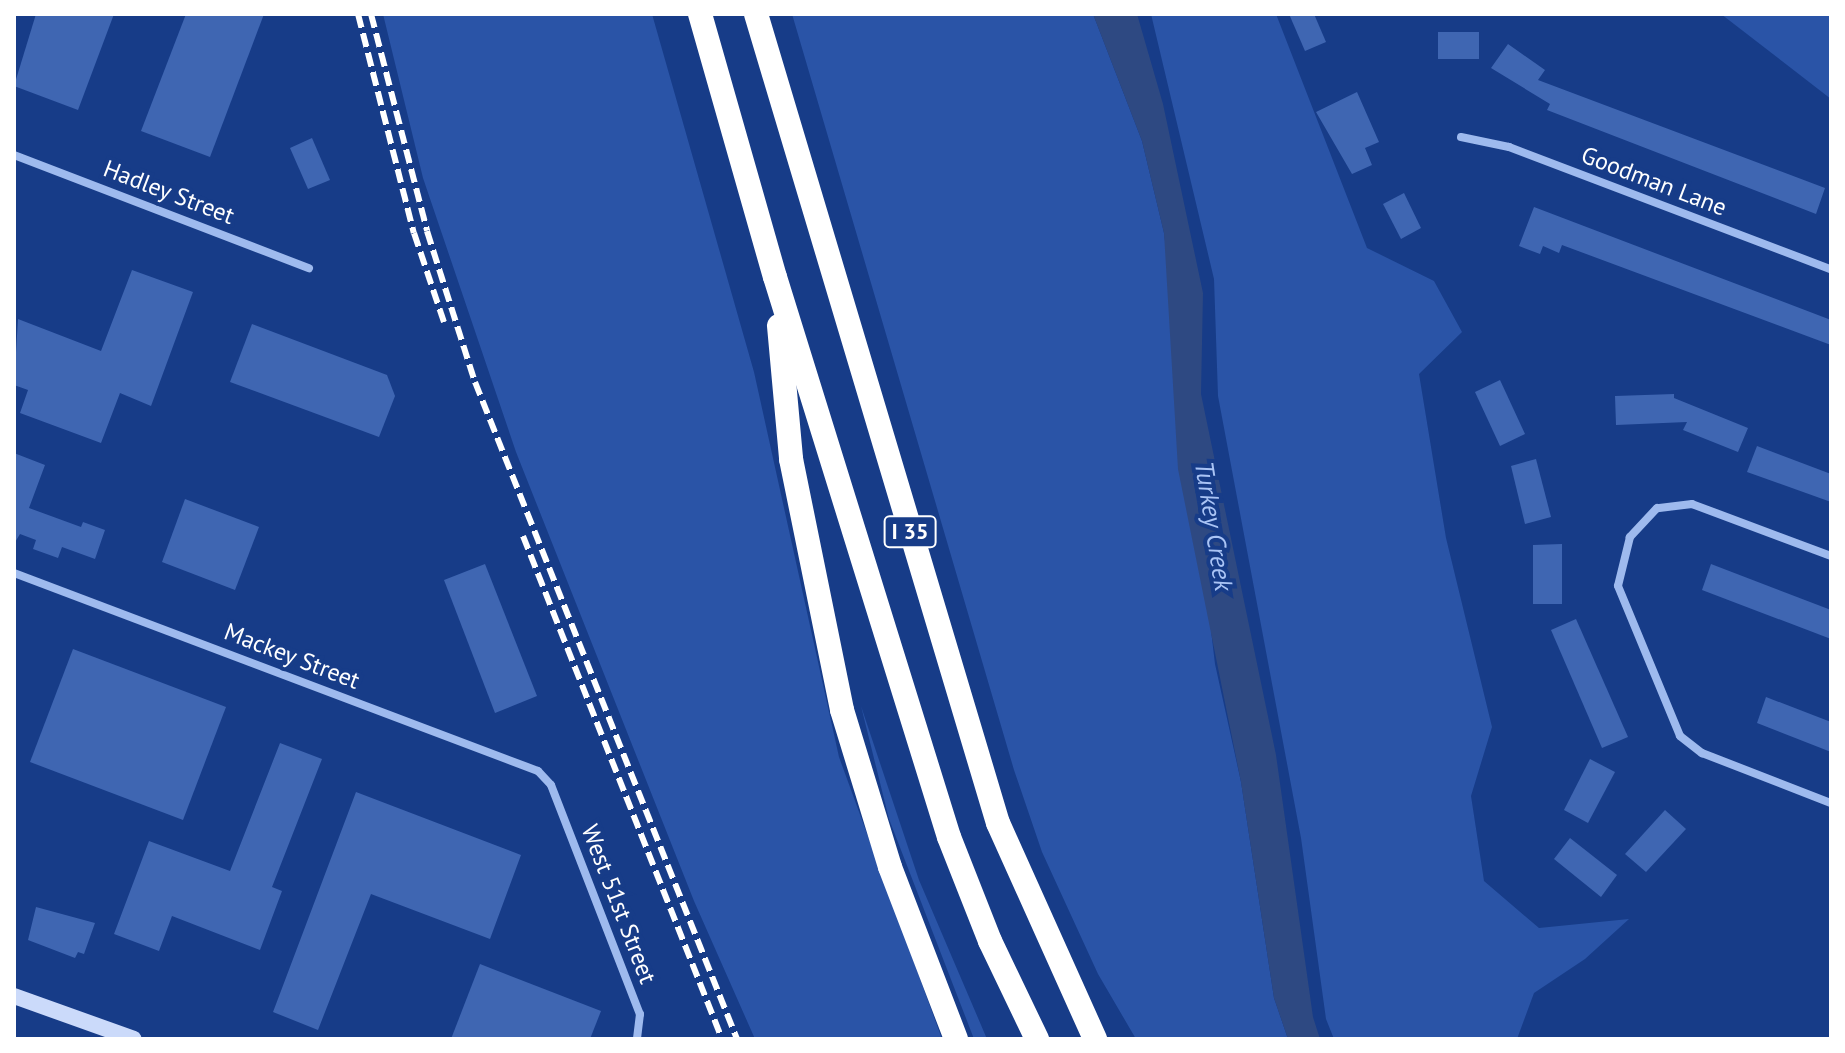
<!DOCTYPE html>
<html>
<head>
<meta charset="utf-8">
<style>
	body { margin:0 }
	#map { position:relative; width:1845px; height:1053px; overflow:hidden; background:#173c88; font-family:"PT Sans",sans-serif }
	div>[style] { position:absolute }
	[style*='--x'] { left:calc(var(--x)*1px); top:calc(var(--y)*1px); width:calc(var(--w)*1px); rotate:calc(var(--a)*1deg) }
	.green>* { inset:0; background:#2a54a7 }
	.water>* { inset:0; background:#2e4982 }
	.building>* { inset:0; background:#3f66b2 }
	.street>* { height:8px; margin:-4px; padding:0 4px; transform-origin:4px; border-radius:4px; background:#9ebaee }
	.secondary>* { height:16px; margin:-8px; padding:0 8px; transform-origin:8px; border-radius:8px; background:#cbdafa }
	.highway>* { height:24px; margin:-12px; padding:0 12px; transform-origin:12px; border-radius:12px; background:#fff }
	.rail>* { height:6px; margin-top:-3px; transform-origin:0; background:repeating-linear-gradient(90deg,#fff 0 14px,transparent 0 20px) }
	span { translate:-50% -50%; white-space:nowrap; text-align:center; line-height:1.15; -webkit-text-stroke:8px #173c88; paint-order:stroke }
	.shield-label span { padding:2px 6px; background:#173c88; border:2px solid; border-radius:6px; -webkit-text-stroke-width:0 }
	.shield-label { font-size:22px; color:#fff; font-weight:700 }
	.street-label { font-size:24px; color:#fff }
	.water-label { font-size:26px; color:#aac4f5; font-style:italic }
	.frame { position:absolute; inset:0; border:16px solid #fff; pointer-events:none }
</style>
</head>
<body>
<div id="map">
	<div class="green">
		<i style="clip-path:polygon(383px 14px,652px 14px,754px 372px,839px 757px,942px 1039px,755px 1039px,694px 901px,516px 452px,423px 178px)"></i>
		<i style="clip-path:polygon(792px 14px,1093px 14px,1142px 141px,1164px 233px,1215px 664px,1241px 782px,1274px 998px,1288px 1039px,1136px 1039px,1098px 974px,1042px 852px,1014px 770px)"></i>
		<i style="clip-path:polygon(1151px 14px,1276px 14px,1367px 248px,1434px 281px,1462px 332px,1419px 374px,1446px 538px,1492px 727px,1471px 796px,1484px 881px,1539px 928px,1629px 919px,1585px 959px,1534px 993px,1517px 1039px,1334px 1039px,1326px 1019px,1301px 838px,1218px 396px,1214px 279px)"></i>
		<i style="clip-path:polygon(1721px 14px,1831px 14px,1831px 99px)"></i>
		<i style="clip-path:polygon(861px 706px,919px 880px,987px 1039px,974px 1039px,889px 819px)"></i>
	</div>
	<div class="water">
		<i style="clip-path:polygon(1093px 14px,1137px 14px,1163px 104px,1203px 293px,1201px 394px,1276px 755px,1313px 1017px,1320px 1039px,1288px 1039px,1274px 998px,1241px 782px,1178px 469px,1164px 233px,1142px 141px)"></i>
	</div>
	<div class="building">
		<i style="clip-path:polygon(36px 14px,114px 14px,78px 110px,14px 86px)"></i>
		<i style="clip-path:polygon(186px 14px,264px 14px,210px 157px,141px 131px)"></i>
		<i style="clip-path:polygon(1289px 14px,1314px 14px,1326px 42px,1305px 51px)"></i>
		<i style="clip-path:polygon(1438px 32px,1479px 32px,1479px 59px,1438px 59px)"></i>
		<i style="clip-path:polygon(1508px 44px,1545px 70px,1538px 80px,1825px 188px,1816px 214px,1547px 110px,1550px 104px,1491px 68px)"></i>
		<i style="clip-path:polygon(1357px 92px,1379px 142px,1365px 148px,1372px 165px,1352px 174px,1316px 112px)"></i>
		<i style="clip-path:polygon(312px 138px,330px 180px,308px 189px,290px 148px)"></i>
		<i style="clip-path:polygon(1404px 193px,1421px 228px,1401px 239px,1383px 204px)"></i>
		<i style="clip-path:polygon(1534px 207px,1831px 320px,1831px 345px,1562px 245px,1559px 253px,1543px 246px,1540px 254px,1519px 246px)"></i>
		<i style="clip-path:polygon(132px 270px,193px 292px,151px 406px,120px 393px,101px 443px,20px 413px,28px 390px,14px 385px,18px 319px,101px 351px)"></i>
		<i style="clip-path:polygon(252px 324px,387px 375px,395px 396px,379px 437px,230px 382px)"></i>
		<i style="clip-path:polygon(1500px 380px,1525px 434px,1500px 446px,1475px 392px)"></i>
		<i style="clip-path:polygon(1674px 394px,1674px 398px,1748px 428px,1738px 452px,1683px 430px,1687px 422px,1616px 425px,1615px 396px)"></i>
		<i style="clip-path:polygon(1757px 446px,1831px 474px,1831px 502px,1747px 472px)"></i>
		<i style="clip-path:polygon(14px 453px,45px 465px,29px 508px,81px 527px,83px 522px,105px 530px,95px 559px,62px 547px,58px 558px,33px 549px,36px 540px,20px 534px,14px 544px)"></i>
		<i style="clip-path:polygon(1536px 459px,1551px 517px,1525px 524px,1511px 466px)"></i>
		<i style="clip-path:polygon(185px 499px,259px 527px,235px 590px,162px 562px)"></i>
		<i style="clip-path:polygon(1562px 544px,1562px 604px,1533px 604px,1533px 545px)"></i>
		<i style="clip-path:polygon(485px 564px,537px 696px,495px 713px,444px 580px)"></i>
		<i style="clip-path:polygon(1711px 564px,1831px 610px,1831px 639px,1702px 590px)"></i>
		<i style="clip-path:polygon(1576px 619px,1628px 737px,1602px 748px,1551px 630px)"></i>
		<i style="clip-path:polygon(73px 649px,226px 707px,183px 820px,30px 762px)"></i>
		<i style="clip-path:polygon(1766px 697px,1831px 722px,1831px 752px,1757px 723px)"></i>
		<i style="clip-path:polygon(280px 743px,322px 759px,272px 887px,282px 891px,260px 950px,172px 916px,159px 951px,114px 934px,149px 841px,230px 871px)"></i>
		<i style="clip-path:polygon(1590px 759px,1615px 772px,1588px 823px,1564px 810px)"></i>
		<i style="clip-path:polygon(356px 792px,521px 855px,490px 939px,371px 894px,318px 1030px,273px 1012px)"></i>
		<i style="clip-path:polygon(1665px 810px,1686px 829px,1646px 872px,1625px 854px)"></i>
		<i style="clip-path:polygon(1570px 838px,1617px 875px,1601px 897px,1554px 859px)"></i>
		<i style="clip-path:polygon(36px 907px,95px 923px,84px 954px,78px 952px,75px 958px,28px 940px)"></i>
		<i style="clip-path:polygon(480px 964px,601px 1011px,590px 1039px,451px 1039px)"></i>
	</div>
	<div class="street">
		<i style="--x:1461;--y:137;--w:49;--a:11.8"></i>
		<i style="--x:1509;--y:147;--w:344;--a:20.8"></i>
		<i style="--x:14;--y:155;--w:316;--a:21"></i>
		<i style="--x:1831;--y:556;--w:148;--a:-159.5"></i>
		<i style="--x:1692;--y:504;--w:35;--a:173"></i>
		<i style="--x:1657;--y:508;--w:40;--a:133"></i>
		<i style="--x:1630;--y:537;--w:50;--a:103.8"></i>
		<i style="--x:1618;--y:586;--w:162;--a:67.5"></i>
		<i style="--x:1680;--y:736;--w:28;--a:38"></i>
		<i style="--x:1702;--y:753;--w:138;--a:21.2"></i>
		<i style="--x:14;--y:573;--w:560;--a:20.7"></i>
		<i style="--x:538;--y:771;--w:19;--a:47"></i>
		<i style="--x:551;--y:785;--w:246;--a:68.8"></i>
		<i style="--x:640;--y:1014;--w:25;--a:97"></i>
	</div>
	<div class="secondary">
		<i style="--x:14;--y:996;--w:127;--a:19.7"></i>
	</div>
	<div class="highway">
		<i style="--x:700;--y:14;--w:273;--a:74.1"></i>
		<i style="--x:775;--y:277;--w:586;--a:72.74"></i>
		<i style="--x:949;--y:837;--w:112;--a:68.5"></i>
		<i style="--x:990;--y:941;--w:109;--a:64.4"></i>
		<i style="--x:756;--y:14;--w:844;--a:73.35"></i>
		<i style="--x:998;--y:823;--w:237;--a:65.8"></i>
		<i style="--x:779;--y:326;--w:134;--a:84.8"></i>
		<i style="--x:791;--y:459;--w:256;--a:78.5"></i>
		<i style="--x:842;--y:710;--w:164;--a:73"></i>
		<i style="--x:890;--y:867;--w:184;--a:69"></i>
	</div>
	<div class="rail">
		<i style="--x:358;--y:14;--w:226;--a:75.7"></i>
		<i style="--x:414;--y:233;--w:94;--a:71.4"></i>
		<i style="--x:371;--y:14;--w:224;--a:75.5"></i>
		<i style="--x:427;--y:231;--w:158;--a:72.4"></i>
		<i style="--x:475;--y:382;--w:707;--a:68.26"></i>
		<i style="--x:523;--y:536;--w:541;--a:68.41"></i>
	</div>
	<div class="shield-label">
		<span style="left:910px;top:532px">I 35</span>
	</div>
	<div class="street-label">
		<span style="left:1654px;top:181px;rotate:21deg">Goodman Lane</span>
		<span style="left:169px;top:192px;rotate:21deg">Hadley Street</span>
		<span style="left:292px;top:656px;rotate:21deg">Mackey Street</span>
		<span style="left:619px;top:904px;rotate:69deg">West 51st Street</span>
	</div>
	<div class="water-label">
		<span style="left:1214px;top:526px;rotate:81deg">Turkey Creek</span>
	</div>
	<div class="frame"></div>
</div>
</body>
</html>
